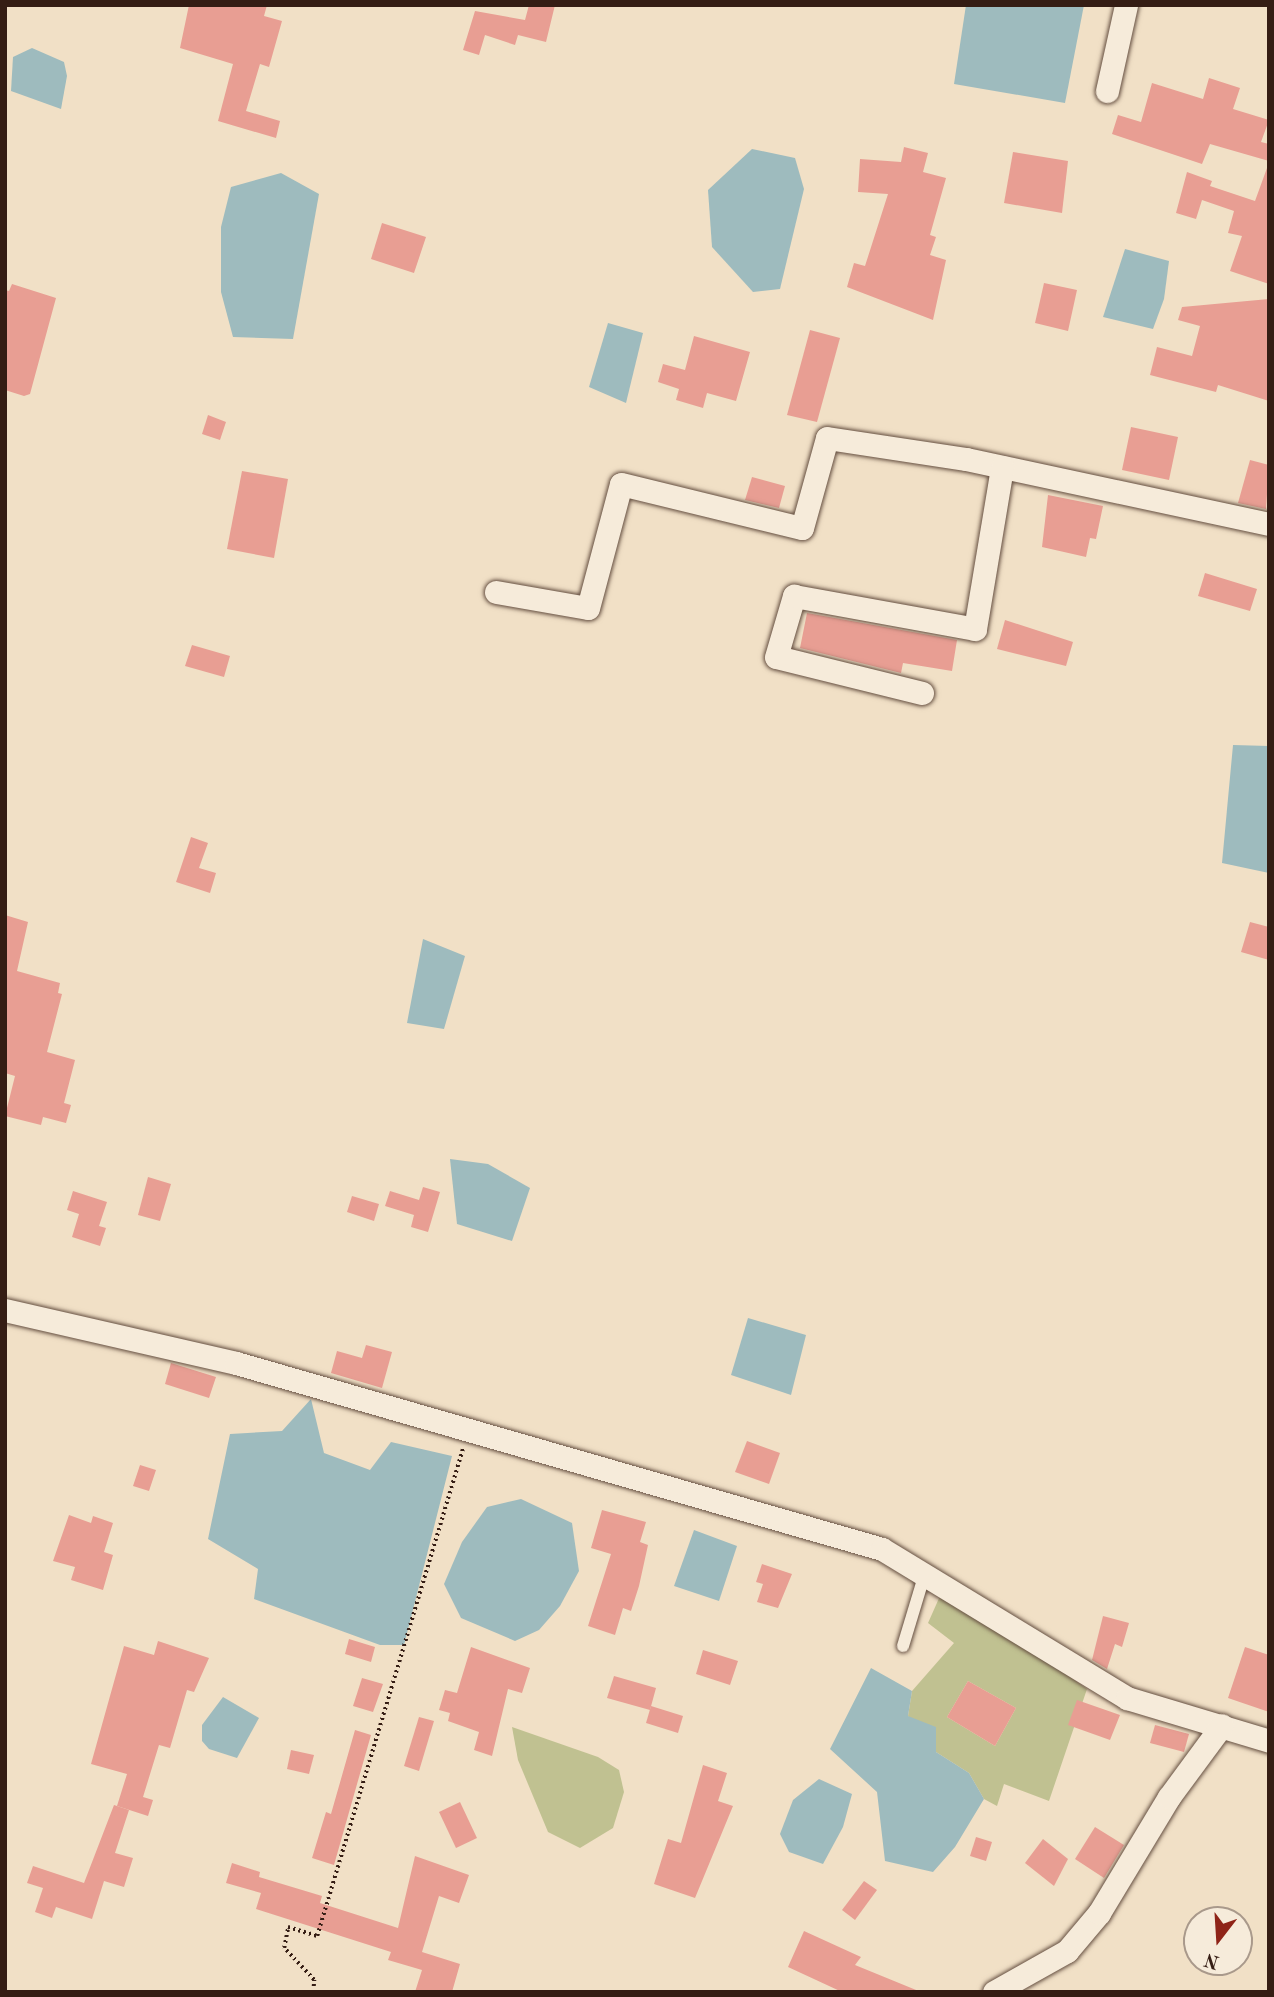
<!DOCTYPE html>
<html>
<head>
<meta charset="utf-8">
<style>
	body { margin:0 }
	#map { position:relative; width:1274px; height:1997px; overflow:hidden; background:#f1e0c6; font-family:"Old Standard TT",serif }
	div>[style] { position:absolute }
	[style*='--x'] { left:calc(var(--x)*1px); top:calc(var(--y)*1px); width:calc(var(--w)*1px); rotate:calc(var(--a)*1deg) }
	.green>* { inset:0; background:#c0c191 }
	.water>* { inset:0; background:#9ebbbe }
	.building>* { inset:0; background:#e89e93 }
	.path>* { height:3.5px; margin-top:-1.75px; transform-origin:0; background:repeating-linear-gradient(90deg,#351d14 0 2px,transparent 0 5.5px) }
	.roads { filter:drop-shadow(0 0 2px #644e40) drop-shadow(0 0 2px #644e40) }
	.service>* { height:12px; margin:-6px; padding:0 6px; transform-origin:6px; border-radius:6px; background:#f6ebda }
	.minor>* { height:23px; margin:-11.5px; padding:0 11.5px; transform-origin:11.5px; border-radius:11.5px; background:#f6ebda }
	span { translate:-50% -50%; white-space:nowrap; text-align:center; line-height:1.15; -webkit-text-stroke:6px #f6ebda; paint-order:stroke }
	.frame { position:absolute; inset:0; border:7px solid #351d14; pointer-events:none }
	.north { position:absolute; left:1183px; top:1906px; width:70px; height:70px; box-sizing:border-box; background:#f6ebda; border:2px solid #a9998b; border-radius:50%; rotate:197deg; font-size:19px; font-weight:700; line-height:28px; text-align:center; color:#351d14 }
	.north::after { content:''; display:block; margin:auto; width:24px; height:32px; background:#8f2418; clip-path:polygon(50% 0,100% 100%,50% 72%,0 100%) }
</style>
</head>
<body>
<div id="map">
	<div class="green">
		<i style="clip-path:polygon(evenodd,944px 1587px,1087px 1689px,1049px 1801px,1004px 1784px,997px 1806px,984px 1799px,969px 1773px,936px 1752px,908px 1716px,912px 1691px,954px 1643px,928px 1623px,944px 1587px,968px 1681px,1016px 1708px,995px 1746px,947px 1717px,968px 1681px)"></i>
		<i style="clip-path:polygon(512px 1727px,598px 1757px,619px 1770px,624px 1792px,613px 1828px,580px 1848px,548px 1832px,518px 1760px)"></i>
	</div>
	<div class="water">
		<i style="clip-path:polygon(966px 5px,1084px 5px,1065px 103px,954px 84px)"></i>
		<i style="clip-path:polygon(32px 48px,64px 62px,67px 76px,61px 109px,11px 91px,13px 57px)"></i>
		<i style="clip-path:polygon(752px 149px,795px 158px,804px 189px,780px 289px,753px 292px,712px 247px,708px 190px)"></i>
		<i style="clip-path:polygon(281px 173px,319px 194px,293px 339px,233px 337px,221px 292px,221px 227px,231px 187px)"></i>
		<i style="clip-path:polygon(1125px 249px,1169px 261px,1164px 299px,1153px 329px,1103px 317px)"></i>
		<i style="clip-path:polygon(608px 323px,643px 333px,626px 403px,589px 387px)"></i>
		<i style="clip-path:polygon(1233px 745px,1269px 746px,1269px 873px,1222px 863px)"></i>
		<i style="clip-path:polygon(423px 939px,465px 956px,444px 1029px,407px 1023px)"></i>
		<i style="clip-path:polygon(450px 1159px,488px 1164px,530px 1188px,512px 1241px,457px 1224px)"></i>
		<i style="clip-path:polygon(748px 1318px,806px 1335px,791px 1395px,731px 1375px)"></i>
		<i style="clip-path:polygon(311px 1399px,324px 1453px,370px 1470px,391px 1442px,452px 1456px,404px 1645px,380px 1645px,254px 1599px,258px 1569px,208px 1539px,230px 1434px,282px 1431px)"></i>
		<i style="clip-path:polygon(521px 1499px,572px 1523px,579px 1571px,560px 1606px,539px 1630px,515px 1641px,461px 1618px,444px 1584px,462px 1542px,487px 1507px)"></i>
		<i style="clip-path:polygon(694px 1530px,737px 1546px,719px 1601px,674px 1586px)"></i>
		<i style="clip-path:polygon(871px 1668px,912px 1691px,908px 1716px,936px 1727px,936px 1752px,969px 1773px,984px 1799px,955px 1847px,933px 1872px,885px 1861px,877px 1792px,830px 1749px)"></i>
		<i style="clip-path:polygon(223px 1697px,259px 1718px,237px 1758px,209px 1749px,202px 1741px,202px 1725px)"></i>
		<i style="clip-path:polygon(819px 1779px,852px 1794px,843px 1827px,823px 1864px,789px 1852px,780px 1834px,793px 1800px)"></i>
	</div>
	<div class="building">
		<i style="clip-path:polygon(189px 5px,267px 5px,264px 16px,282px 21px,269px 67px,260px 64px,246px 111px,280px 121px,276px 138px,218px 121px,233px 64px,180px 48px)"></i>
		<i style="clip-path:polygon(529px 5px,555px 5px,546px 42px,518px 35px,515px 45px,485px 35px,479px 55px,463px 50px,475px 11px,525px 20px)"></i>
		<i style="clip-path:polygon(1209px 78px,1240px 88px,1233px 109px,1269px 120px,1261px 142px,1269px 144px,1269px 161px,1210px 144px,1202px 164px,1112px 134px,1118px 115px,1141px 122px,1152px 83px,1203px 99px)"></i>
		<i style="clip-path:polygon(904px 147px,928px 153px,923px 172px,946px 178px,930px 235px,936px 237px,930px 255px,946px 260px,933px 320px,847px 287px,854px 263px,865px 266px,888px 194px,858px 192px,860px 159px,901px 162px)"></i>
		<i style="clip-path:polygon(1013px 152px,1068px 161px,1062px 213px,1004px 203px)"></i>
		<i style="clip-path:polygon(1267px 168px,1269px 169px,1269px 284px,1230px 271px,1242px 236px,1228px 233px,1234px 211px,1202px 200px,1196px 219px,1176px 213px,1187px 172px,1212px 181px,1210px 186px,1255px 201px)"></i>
		<i style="clip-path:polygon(382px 223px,426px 237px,414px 273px,371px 259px)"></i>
		<i style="clip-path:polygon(1044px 283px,1077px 290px,1068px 331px,1035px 323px)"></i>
		<i style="clip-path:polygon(12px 284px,56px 298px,30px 394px,24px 396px,5px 390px,5px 290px,9px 291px)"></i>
		<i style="clip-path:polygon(1269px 299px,1269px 401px,1218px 385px,1216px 392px,1150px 375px,1157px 347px,1192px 356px,1200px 326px,1178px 320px,1182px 307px)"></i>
		<i style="clip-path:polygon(810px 330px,840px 338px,817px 422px,787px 415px)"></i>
		<i style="clip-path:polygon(694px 336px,750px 352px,736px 401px,707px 393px,703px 408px,676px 400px,679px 389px,658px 382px,663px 364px,685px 370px)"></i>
		<i style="clip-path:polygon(208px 415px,226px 422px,220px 440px,202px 434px)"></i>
		<i style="clip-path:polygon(1131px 427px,1178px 437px,1169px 480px,1122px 470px)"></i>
		<i style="clip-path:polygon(1250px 460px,1269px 465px,1266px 509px,1238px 503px)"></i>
		<i style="clip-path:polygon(242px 471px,288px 479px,274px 558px,227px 549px)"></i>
		<i style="clip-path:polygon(752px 477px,785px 486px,779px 508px,745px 500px)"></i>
		<i style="clip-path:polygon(1048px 495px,1103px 506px,1096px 539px,1090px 538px,1086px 557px,1042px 547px)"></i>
		<i style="clip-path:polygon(1205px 573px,1257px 589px,1250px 611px,1198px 596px)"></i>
		<i style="clip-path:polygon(807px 613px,957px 640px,952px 671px,903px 663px,901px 673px,800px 648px)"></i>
		<i style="clip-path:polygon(1005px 620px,1073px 642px,1066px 666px,997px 649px)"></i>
		<i style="clip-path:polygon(192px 645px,230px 656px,224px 677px,185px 666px)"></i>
		<i style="clip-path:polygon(191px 837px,208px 843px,199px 868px,216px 873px,210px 893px,176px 882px)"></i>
		<i style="clip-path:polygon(5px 915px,28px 922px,17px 971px,60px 983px,58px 993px,62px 994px,47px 1052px,75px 1060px,64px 1103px,71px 1105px,66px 1123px,43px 1117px,41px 1125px,5px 1116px,15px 1076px,5px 1073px)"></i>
		<i style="clip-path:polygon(1250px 922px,1269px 927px,1269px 960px,1241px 952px)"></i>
		<i style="clip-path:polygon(148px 1177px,171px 1184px,160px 1221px,138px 1215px)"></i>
		<i style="clip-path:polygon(423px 1187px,440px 1192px,428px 1232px,411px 1227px,414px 1215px,385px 1206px,390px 1191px,419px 1200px)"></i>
		<i style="clip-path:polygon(73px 1191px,107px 1202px,99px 1226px,106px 1228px,100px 1246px,72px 1237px,79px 1214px,67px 1210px)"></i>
		<i style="clip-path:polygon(352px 1196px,379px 1204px,374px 1221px,347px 1212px)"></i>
		<i style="clip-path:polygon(366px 1345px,392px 1352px,382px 1388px,331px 1373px,337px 1351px,362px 1358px)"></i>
		<i style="clip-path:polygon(171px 1363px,216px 1377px,209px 1398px,165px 1384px)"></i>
		<i style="clip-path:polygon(747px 1441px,780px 1453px,769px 1484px,735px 1472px)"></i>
		<i style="clip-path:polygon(140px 1465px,156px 1470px,149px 1491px,133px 1486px)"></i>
		<i style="clip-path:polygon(602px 1510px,646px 1522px,640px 1542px,648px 1545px,639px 1586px,631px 1611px,623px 1608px,615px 1635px,588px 1626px,611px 1554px,591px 1548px)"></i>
		<i style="clip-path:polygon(69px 1515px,91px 1523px,93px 1516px,113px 1523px,104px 1552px,113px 1555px,103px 1590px,71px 1580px,75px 1567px,53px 1561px)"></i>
		<i style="clip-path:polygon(762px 1564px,792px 1574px,778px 1608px,757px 1602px,763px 1584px,756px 1582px)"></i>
		<i style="clip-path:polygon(1103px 1616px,1129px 1623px,1122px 1647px,1115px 1644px,1107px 1669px,1092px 1660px)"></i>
		<i style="clip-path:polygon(349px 1639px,375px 1647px,371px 1662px,345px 1654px)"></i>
		<i style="clip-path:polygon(158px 1641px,209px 1658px,194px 1692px,187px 1690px,170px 1748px,159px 1745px,143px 1797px,153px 1800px,148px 1816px,117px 1806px,127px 1774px,91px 1764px,124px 1646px,154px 1655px)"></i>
		<i style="clip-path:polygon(471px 1647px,530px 1668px,522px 1693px,508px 1689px,492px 1756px,474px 1750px,479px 1732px,448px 1721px,450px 1713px,439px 1710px,445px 1690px,457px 1693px)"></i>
		<i style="clip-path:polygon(1245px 1647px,1269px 1655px,1269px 1712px,1228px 1698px)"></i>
		<i style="clip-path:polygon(703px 1650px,738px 1661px,730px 1685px,696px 1674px)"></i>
		<i style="clip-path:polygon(614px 1676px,656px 1688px,650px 1710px,607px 1698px)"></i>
		<i style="clip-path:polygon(362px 1678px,383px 1684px,373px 1712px,353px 1706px)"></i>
		<i style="clip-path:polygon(968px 1681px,1016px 1708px,995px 1746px,947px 1717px)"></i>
		<i style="clip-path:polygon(1077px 1700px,1120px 1715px,1110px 1740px,1068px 1725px)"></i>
		<i style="clip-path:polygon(651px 1706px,683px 1716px,678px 1733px,646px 1723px)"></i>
		<i style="clip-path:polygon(419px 1717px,434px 1721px,419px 1771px,404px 1766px)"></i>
		<i style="clip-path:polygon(1155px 1725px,1189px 1734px,1184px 1752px,1150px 1743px)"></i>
		<i style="clip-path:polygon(355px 1730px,371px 1735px,334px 1865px,312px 1858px,326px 1812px,331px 1814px)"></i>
		<i style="clip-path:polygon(291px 1750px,314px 1755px,309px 1774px,287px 1769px)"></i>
		<i style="clip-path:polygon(703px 1765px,727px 1773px,718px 1801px,733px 1806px,695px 1898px,654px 1884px,668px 1839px,681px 1843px)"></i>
		<i style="clip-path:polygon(460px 1802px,477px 1838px,456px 1848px,439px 1812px)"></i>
		<i style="clip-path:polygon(114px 1805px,129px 1810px,115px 1853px,133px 1858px,124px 1887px,104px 1881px,92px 1919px,56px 1907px,52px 1918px,35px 1912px,43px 1888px,27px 1883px,33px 1866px,84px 1883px)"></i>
		<i style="clip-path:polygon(1095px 1827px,1124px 1845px,1104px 1878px,1075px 1859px)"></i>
		<i style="clip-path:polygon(976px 1837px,992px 1842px,986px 1861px,970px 1856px)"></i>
		<i style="clip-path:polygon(1043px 1839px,1068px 1859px,1054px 1886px,1025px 1863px)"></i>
		<i style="clip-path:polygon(415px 1856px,469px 1875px,459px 1903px,439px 1896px,422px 1952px,460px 1964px,452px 1992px,415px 1992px,422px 1970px,388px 1960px,391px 1952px,256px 1909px,261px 1893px,226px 1883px,232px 1863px,260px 1872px,259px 1877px,322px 1896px,320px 1903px,398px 1928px)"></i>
		<i style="clip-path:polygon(864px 1881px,877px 1890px,855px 1920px,842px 1910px)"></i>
		<i style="clip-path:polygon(804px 1931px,861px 1957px,855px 1965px,921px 1992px,842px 1992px,788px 1967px)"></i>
	</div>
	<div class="path">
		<i style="--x:313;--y:1992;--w:12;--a:-85"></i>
		<i style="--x:314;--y:1980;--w:44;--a:-133.2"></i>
		<i style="--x:284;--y:1948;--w:21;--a:-79"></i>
		<i style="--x:288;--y:1927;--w:30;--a:17"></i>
		<i style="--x:317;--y:1936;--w:509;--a:-73.34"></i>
	</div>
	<div class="roads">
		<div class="service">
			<i style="--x:903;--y:1646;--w:76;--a:-73.2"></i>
		</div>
		<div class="minor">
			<i style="--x:1107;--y:91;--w:88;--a:-77.5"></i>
			<i style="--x:496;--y:592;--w:93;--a:9.9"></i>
			<i style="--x:588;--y:608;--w:128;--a:-75.1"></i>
			<i style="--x:621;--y:484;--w:186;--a:13.7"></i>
			<i style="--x:802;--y:528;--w:93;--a:-74.5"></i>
			<i style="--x:827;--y:438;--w:141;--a:8.6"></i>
			<i style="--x:966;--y:459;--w:310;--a:12.1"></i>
			<i style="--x:922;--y:693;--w:150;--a:-166.1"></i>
			<i style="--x:776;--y:657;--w:64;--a:-73.6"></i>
			<i style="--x:794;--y:596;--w:184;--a:10.3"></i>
			<i style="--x:975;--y:629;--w:164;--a:-80.5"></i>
			<i style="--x:5;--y:1310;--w:237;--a:12.9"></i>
			<i style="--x:236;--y:1363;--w:672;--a:16.06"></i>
			<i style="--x:882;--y:1549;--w:287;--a:31.3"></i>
			<i style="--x:1127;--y:1698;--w:148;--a:16.8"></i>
			<i style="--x:994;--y:1992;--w:84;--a:-29.3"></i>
			<i style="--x:1067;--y:1951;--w:50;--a:-49.9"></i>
			<i style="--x:1099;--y:1913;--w:135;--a:-58.9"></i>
			<i style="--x:1169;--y:1797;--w:89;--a:-53.6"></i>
		</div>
	</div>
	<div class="frame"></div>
	<div class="north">N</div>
</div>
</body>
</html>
